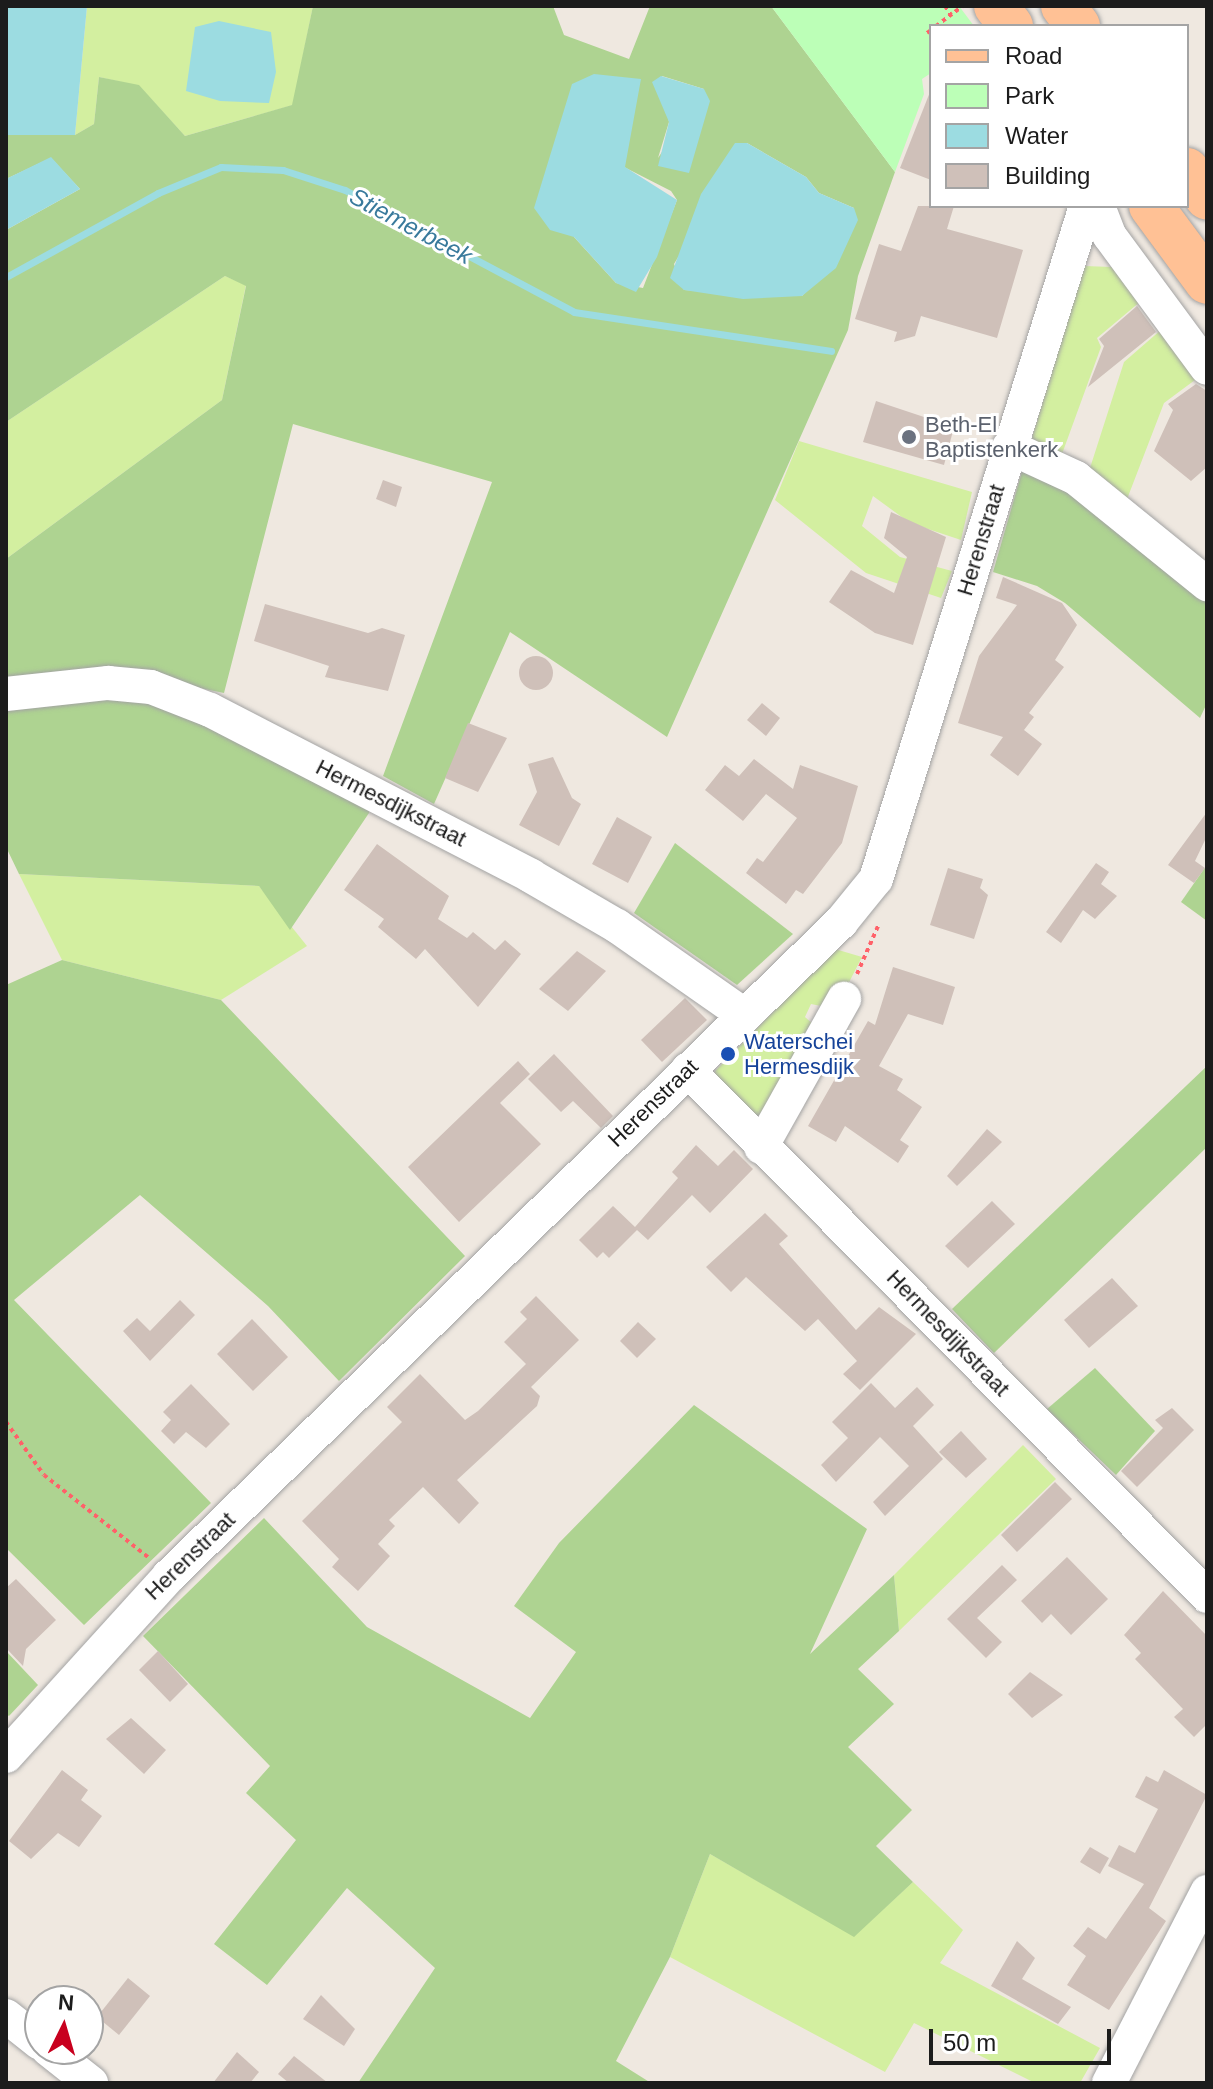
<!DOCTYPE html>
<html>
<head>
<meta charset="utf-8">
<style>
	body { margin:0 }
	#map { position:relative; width:1213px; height:2089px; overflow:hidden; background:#efe8e0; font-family:Helvetica,sans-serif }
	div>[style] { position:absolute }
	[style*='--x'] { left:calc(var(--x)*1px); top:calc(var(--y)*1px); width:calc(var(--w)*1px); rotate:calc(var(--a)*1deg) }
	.grass>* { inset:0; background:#d3efa0 }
	.forest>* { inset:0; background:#aed391 }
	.park>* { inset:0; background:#bcffb7 }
	.water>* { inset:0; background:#9cdce1 }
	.stream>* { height:7px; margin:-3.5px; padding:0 3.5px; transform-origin:3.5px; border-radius:3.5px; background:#9cdce1 }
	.building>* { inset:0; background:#cfc0b9 }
	.round { border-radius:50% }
	.path>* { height:4px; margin-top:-2px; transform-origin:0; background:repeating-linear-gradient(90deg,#ff6169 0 4px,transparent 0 8px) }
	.roads { filter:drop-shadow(0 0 2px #a3a3a3) drop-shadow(0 0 2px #a3a3a3) }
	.minor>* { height:34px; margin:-17px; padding:0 17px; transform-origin:17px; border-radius:17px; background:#fff }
	.major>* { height:44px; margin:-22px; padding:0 22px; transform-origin:22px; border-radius:22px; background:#ffc195 }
	.dots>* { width:22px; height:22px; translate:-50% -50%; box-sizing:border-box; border:4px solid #fff; border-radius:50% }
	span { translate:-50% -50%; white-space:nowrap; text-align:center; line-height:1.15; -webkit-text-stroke:6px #fff; paint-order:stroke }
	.worship-label { font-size:22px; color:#5b616d }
	.left { translate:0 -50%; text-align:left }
	.street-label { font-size:22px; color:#1c1c1c }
	.transit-label { font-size:22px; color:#164399 }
	.water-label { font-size:24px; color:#397a9c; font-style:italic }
	.frame { position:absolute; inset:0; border:8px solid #1c1c1c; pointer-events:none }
	.legend { position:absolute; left:929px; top:24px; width:260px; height:184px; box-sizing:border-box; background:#fff; border:2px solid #a4a4a4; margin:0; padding:10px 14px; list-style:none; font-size:24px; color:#1c1c1c }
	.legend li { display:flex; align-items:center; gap:16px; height:40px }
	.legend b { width:40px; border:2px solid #a4a4a4 }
	.north { position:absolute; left:24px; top:1985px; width:80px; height:80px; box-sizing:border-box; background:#fff; border:2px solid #a4a4a4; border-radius:50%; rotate:5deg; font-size:22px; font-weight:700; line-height:32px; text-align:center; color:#1c1c1c }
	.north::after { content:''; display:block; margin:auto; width:28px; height:36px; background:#c8001e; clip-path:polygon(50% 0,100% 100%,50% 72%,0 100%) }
	.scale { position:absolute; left:929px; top:2029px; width:182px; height:36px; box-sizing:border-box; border:4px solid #1c1c1c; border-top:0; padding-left:10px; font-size:24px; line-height:28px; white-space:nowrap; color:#1c1c1c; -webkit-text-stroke:6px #fff; paint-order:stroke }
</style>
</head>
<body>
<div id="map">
	<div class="grass">
		<i style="clip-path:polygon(87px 6px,313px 6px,293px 105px,185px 136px,139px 86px,99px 77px,94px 124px,75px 135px)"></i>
		<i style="clip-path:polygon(1084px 266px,1112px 267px,1141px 301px,1097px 338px,1101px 347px,1062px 454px,1031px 441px)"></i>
		<i style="clip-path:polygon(225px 276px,246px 285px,222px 400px,6px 559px,6px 422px)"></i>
		<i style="clip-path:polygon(1162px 329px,1199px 377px,1164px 403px,1124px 507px,1090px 468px,1124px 362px)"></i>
		<i style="clip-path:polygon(799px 441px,972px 492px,961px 540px,910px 523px,873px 496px,862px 526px,900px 557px,952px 571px,941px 598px,866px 573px,775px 500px)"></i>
		<i style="clip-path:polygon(19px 874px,259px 886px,307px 946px,221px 1000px,62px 960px)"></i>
		<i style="clip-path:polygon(835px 949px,862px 957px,844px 992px,826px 1007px,811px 1004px,805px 1017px,813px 1024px,765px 1114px,754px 1116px,716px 1080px,715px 1071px)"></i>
		<i style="clip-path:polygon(1023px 1445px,1056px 1479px,899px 1631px,894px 1575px)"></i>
		<i style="clip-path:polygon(710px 1854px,854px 1936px,913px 1882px,963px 1930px,940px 1963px,1100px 2048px,1080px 2083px,1035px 2083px,914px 2023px,885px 2072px,670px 1957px)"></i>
	</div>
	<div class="forest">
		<i style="clip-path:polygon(evenodd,313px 6px,553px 6px,564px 35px,629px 59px,650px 6px,771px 6px,895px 172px,858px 276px,848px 330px,667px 737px,510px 632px,434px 804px,383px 776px,492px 482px,293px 424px,224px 693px,140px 676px,6px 687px,6px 559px,222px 400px,246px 286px,225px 276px,6px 422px,6px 230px,80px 189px,51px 158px,6px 179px,6px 135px,75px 135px,94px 124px,99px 77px,139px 85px,185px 136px,292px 105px,313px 6px,662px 76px,704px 89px,658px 158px,669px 122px,662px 76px,313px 6px,640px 79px,624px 167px,671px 191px,677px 200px,643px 288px,616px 283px,574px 237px,640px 79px,313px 6px,747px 143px,806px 177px,819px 193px,854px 208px,826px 271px,802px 296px,684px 290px,674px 264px,747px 143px)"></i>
		<i style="clip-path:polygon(1025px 461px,1207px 595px,1207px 703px,1200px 718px,1065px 603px,1037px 586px,993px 572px)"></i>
		<i style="clip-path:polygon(131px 691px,368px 801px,369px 813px,290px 930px,259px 886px,19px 874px,6px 847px,6px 703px)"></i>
		<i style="clip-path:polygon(675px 843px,793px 934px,737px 985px,634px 913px)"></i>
		<i style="clip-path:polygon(1206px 866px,1207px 866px,1207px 921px,1181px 902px)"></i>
		<i style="clip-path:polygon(62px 960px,221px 1000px,465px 1256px,339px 1381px,268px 1306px,140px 1195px,14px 1300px,211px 1503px,84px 1625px,6px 1548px,6px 985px)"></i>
		<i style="clip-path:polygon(1207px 1066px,1207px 1147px,994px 1353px,952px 1309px)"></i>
		<i style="clip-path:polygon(1095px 1368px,1155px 1431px,1116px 1475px,1047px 1409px)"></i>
		<i style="clip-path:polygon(694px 1405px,867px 1529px,810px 1654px,894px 1575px,899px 1631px,858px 1669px,894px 1704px,848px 1747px,912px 1810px,876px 1846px,913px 1882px,854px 1937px,710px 1854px,670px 1957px,616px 2061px,651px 2083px,358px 2083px,435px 1968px,347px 1888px,267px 1985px,214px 1944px,296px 1840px,246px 1793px,270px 1766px,143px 1636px,264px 1518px,367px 1627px,530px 1718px,576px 1652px,514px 1606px,559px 1543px)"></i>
		<i style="clip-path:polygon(6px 1651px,38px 1685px,9px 1716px,6px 1714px)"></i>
	</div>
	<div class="park">
		<i style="clip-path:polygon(771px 6px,959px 6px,974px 26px,931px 26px,931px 73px,922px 79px,924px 94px,895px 172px)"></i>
	</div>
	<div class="water">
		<i style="clip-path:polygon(6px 6px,87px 6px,75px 135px,6px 135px)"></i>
		<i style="clip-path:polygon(219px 21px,271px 32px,276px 72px,269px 103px,220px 101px,186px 91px,195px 27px)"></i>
		<i style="clip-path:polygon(594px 74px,641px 79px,625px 167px,677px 200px,657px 257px,636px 292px,616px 283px,574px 237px,550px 230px,534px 208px,572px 84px)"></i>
		<i style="clip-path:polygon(661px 76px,704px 89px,710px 101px,689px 173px,658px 166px,669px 122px,652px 82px)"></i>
		<i style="clip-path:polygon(735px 143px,747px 143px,806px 177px,819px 193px,854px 208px,858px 220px,836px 268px,802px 296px,743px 299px,684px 290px,670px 278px,701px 194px)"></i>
		<i style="clip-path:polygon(51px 157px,80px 189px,6px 230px,6px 179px)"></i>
	</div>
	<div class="stream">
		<i style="--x:6;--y:277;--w:174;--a:-28.9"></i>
		<i style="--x:158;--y:193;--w:68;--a:-22.4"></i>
		<i style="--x:221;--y:167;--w:62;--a:2.8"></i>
		<i style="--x:283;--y:170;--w:65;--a:17.9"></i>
		<i style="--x:345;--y:190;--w:259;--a:28"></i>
		<i style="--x:574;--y:312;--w:260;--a:8.6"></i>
	</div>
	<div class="building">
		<i style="clip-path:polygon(930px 92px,931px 93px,931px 180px,900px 168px)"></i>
		<i style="clip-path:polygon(918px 206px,954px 206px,947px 229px,1023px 250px,997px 338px,921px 316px,915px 336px,894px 342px,897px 332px,855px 319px,879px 244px,901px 251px)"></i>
		<i style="clip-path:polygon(1137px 306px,1156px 332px,1088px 387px,1104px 346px,1099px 339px)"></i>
		<i style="clip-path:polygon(1196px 384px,1207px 391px,1207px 467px,1191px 481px,1154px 451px,1173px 410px,1168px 404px)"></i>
		<i style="clip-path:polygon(876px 401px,954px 427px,944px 465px,863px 442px)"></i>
		<i style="clip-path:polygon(383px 480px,402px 487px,396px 507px,376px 499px)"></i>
		<i style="clip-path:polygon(891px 512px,946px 537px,913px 645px,875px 633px,829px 602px,851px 570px,894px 593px,907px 557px,884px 538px)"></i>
		<i style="clip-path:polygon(1003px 577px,1062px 603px,1077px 625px,1055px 660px,1064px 667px,1029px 713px,1034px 717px,1024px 730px,1042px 744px,1018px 776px,990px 755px,1003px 737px,958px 723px,979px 656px,1017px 605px,996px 598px)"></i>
		<i style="clip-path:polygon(265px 604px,368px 633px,382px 628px,405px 635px,388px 691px,325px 677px,329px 666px,254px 641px)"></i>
		<i class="round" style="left:519px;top:656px;width:34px;height:34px"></i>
		<i style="clip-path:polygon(762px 703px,780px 718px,766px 736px,747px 720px)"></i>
		<i style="clip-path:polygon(468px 723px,507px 738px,478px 792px,445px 778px)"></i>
		<i style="clip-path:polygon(553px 757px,572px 798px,581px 804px,559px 846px,519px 825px,537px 792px,528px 764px)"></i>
		<i style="clip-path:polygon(754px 759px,793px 789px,800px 765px,858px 786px,842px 843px,803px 894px,796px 890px,786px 904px,746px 873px,757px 858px,763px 862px,797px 818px,766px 794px,743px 821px,705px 790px,725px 765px,739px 776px)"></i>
		<i style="clip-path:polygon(1207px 812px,1207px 836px,1195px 861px,1205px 868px,1194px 883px,1168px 865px)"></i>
		<i style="clip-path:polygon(617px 817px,652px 837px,628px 883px,592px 864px)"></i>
		<i style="clip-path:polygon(377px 844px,449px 896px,438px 919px,467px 938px,473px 932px,495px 950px,505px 940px,521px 954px,478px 1007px,425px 949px,416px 959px,378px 927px,384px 919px,344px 890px)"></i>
		<i style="clip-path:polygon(1096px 863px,1109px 872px,1101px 884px,1117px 896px,1095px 919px,1083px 910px,1061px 943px,1046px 932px)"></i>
		<i style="clip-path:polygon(948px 868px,983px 879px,980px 888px,988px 895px,974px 939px,930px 925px)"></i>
		<i style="clip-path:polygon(577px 951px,606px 971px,568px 1011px,539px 989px)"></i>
		<i style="clip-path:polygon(893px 967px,955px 987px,943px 1025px,908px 1014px,879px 1066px,903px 1079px,897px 1090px,922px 1107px,900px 1140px,909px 1146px,898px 1163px,845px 1126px,836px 1142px,808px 1126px,868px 1021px,875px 1025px)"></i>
		<i style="clip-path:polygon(685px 998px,707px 1020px,662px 1062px,641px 1040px)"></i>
		<i style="clip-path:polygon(554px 1054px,613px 1116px,601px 1128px,573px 1101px,561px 1112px,528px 1079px)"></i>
		<i style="clip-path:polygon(518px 1061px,530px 1074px,500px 1103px,541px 1144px,459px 1222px,408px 1167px)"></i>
		<i style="clip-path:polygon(987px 1129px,1002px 1142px,957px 1186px,947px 1176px)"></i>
		<i style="clip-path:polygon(696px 1145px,718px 1166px,734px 1150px,753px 1169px,710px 1213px,692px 1195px,648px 1240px,637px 1230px,609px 1258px,603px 1252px,597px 1258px,579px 1240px,613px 1206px,635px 1227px,678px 1178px,672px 1172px)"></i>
		<i style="clip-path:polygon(992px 1201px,1015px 1224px,968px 1268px,945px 1246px)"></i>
		<i style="clip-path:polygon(765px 1213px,788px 1236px,779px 1244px,856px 1330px,879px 1307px,916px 1334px,860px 1390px,843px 1374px,857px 1361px,818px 1319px,805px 1331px,746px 1277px,731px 1292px,706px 1267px)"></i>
		<i style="clip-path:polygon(1112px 1278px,1138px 1306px,1089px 1348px,1064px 1320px)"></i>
		<i style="clip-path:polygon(536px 1296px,579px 1340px,531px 1387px,540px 1396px,537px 1406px,457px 1480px,479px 1503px,459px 1524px,423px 1487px,389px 1520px,395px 1526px,378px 1544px,390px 1556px,358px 1591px,332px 1567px,339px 1559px,302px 1521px,402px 1422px,387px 1407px,420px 1374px,465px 1420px,478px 1411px,526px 1364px,504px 1342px,527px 1319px,520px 1312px)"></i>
		<i style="clip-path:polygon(180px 1300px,195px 1315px,150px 1361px,123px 1331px,137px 1318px,150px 1331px)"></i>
		<i style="clip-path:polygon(252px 1319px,288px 1357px,253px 1391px,217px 1354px)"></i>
		<i style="clip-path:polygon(638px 1322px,656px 1339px,637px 1358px,620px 1341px)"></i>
		<i style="clip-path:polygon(871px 1383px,895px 1408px,917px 1387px,934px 1405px,913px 1426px,943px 1459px,885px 1516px,873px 1502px,909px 1466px,880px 1437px,836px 1482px,821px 1465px,848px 1438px,832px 1422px)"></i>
		<i style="clip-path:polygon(191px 1384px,230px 1424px,206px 1448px,186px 1432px,174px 1444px,161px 1431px,171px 1420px,163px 1412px)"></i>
		<i style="clip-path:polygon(1172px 1408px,1194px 1430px,1137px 1487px,1121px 1471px,1163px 1428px,1155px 1420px)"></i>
		<i style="clip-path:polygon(961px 1431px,987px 1459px,966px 1478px,939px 1452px)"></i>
		<i style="clip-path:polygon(1055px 1482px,1072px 1499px,1017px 1552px,1001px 1535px)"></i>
		<i style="clip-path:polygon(1067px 1557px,1108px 1599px,1071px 1635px,1051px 1614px,1042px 1623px,1021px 1601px)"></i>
		<i style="clip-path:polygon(1002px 1565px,1017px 1580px,977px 1618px,1002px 1642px,986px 1658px,947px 1619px)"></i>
		<i style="clip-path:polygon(16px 1579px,56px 1620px,26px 1649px,23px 1666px,6px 1648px,6px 1588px)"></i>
		<i style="clip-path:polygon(1163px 1591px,1207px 1636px,1207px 1724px,1194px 1737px,1174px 1717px,1183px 1709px,1135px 1659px,1141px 1653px,1124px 1635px)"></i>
		<i style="clip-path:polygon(158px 1651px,188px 1684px,170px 1702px,139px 1670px)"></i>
		<i style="clip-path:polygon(1030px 1672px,1063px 1695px,1032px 1718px,1008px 1694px)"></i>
		<i style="clip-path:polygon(131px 1718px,166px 1750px,144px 1774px,106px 1739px)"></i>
		<i style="clip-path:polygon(62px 1770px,88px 1790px,81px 1800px,102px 1816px,79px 1847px,58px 1833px,31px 1859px,9px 1841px)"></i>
		<i style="clip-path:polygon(1164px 1770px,1207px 1795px,1149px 1908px,1166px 1921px,1109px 2010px,1067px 1985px,1086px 1956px,1073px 1946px,1088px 1927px,1106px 1939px,1144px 1884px,1108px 1866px,1119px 1845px,1135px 1853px,1158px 1809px,1135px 1797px,1146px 1776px,1158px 1782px)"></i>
		<i style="clip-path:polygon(1090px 1847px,1109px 1858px,1100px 1874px,1080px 1862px)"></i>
		<i style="clip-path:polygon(1017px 1941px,1035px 1958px,1022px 1979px,1071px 2007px,1058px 2024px,991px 1986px)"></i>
		<i style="clip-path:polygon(128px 1978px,150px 1996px,119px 2035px,97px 2017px)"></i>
		<i style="clip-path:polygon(321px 1995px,355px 2029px,344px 2046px,303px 2019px)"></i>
		<i style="clip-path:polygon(237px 2052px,259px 2072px,250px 2083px,213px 2083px)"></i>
		<i style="clip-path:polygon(294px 2056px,328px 2083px,289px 2083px,278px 2074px)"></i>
	</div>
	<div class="path">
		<i style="--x:945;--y:6;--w:11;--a:56"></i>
		<i style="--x:936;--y:26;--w:34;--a:-37"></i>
		<i style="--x:927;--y:33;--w:5;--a:-37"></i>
		<i style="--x:857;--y:974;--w:55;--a:-66.3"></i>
		<i style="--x:6;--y:1422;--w:65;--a:54.4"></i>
		<i style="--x:44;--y:1475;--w:134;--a:38.3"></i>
	</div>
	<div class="roads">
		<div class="minor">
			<i style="--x:1098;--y:206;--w:31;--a:69"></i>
			<i style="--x:1109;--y:235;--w:165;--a:53.6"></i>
			<i style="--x:1009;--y:447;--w:74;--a:24.8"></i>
			<i style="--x:1076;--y:478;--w:169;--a:39"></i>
			<i style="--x:6;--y:694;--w:103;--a:-6.2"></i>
			<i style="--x:108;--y:683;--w:43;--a:5.3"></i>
			<i style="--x:151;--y:687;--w:63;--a:21.3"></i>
			<i style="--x:210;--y:710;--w:361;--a:27.3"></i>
			<i style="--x:531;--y:876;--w:99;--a:30.2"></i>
			<i style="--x:617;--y:926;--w:155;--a:35"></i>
			<i style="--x:688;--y:1070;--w:739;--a:45.38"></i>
			<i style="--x:761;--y:1147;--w:170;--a:-60.7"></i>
			<i style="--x:6;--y:1756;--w:243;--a:-47.8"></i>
			<i style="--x:169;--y:1576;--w:938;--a:-44.22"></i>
			<i style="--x:841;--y:922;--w:55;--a:-50.9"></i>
			<i style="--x:876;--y:879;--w:705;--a:-72.67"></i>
			<i style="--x:6;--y:2016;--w:43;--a:38.5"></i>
			<i style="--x:48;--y:2049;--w:55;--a:38.3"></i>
			<i style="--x:1109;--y:2083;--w:215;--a:-62.8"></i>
		</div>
		<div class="major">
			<i style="--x:996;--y:6;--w:25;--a:53"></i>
			<i style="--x:1063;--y:6;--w:25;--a:53"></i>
			<i style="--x:1187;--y:170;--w:34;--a:54"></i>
			<i style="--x:1151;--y:206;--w:94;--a:53.6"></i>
		</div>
	</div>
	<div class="dots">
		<i style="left:909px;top:437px;background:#6b7280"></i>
		<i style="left:728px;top:1054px;background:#1a4fb4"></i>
	</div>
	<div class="worship-label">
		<span class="left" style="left:925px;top:437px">Beth-El<br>Baptistenkerk</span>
	</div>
	<div class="street-label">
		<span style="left:981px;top:540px;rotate:-73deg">Herenstraat</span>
		<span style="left:391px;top:803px;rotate:27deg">Hermesdijkstraat</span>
		<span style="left:653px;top:1103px;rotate:-44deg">Herenstraat</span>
		<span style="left:948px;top:1333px;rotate:46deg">Hermesdijkstraat</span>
		<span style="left:190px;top:1556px;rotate:-44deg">Herenstraat</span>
	</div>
	<div class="transit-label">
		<span class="left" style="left:744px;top:1054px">Waterschei<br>Hermesdijk</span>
	</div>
	<div class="water-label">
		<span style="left:411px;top:226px;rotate:28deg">Stiemerbeek</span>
	</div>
	<div class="frame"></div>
	<ul class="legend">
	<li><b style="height:10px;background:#ffc195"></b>Road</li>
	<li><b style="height:22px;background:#bcffb7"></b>Park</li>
	<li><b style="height:22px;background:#9cdce1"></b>Water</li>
	<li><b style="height:22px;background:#cfc0b9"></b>Building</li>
	</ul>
	<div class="north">N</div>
	<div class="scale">50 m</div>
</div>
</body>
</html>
